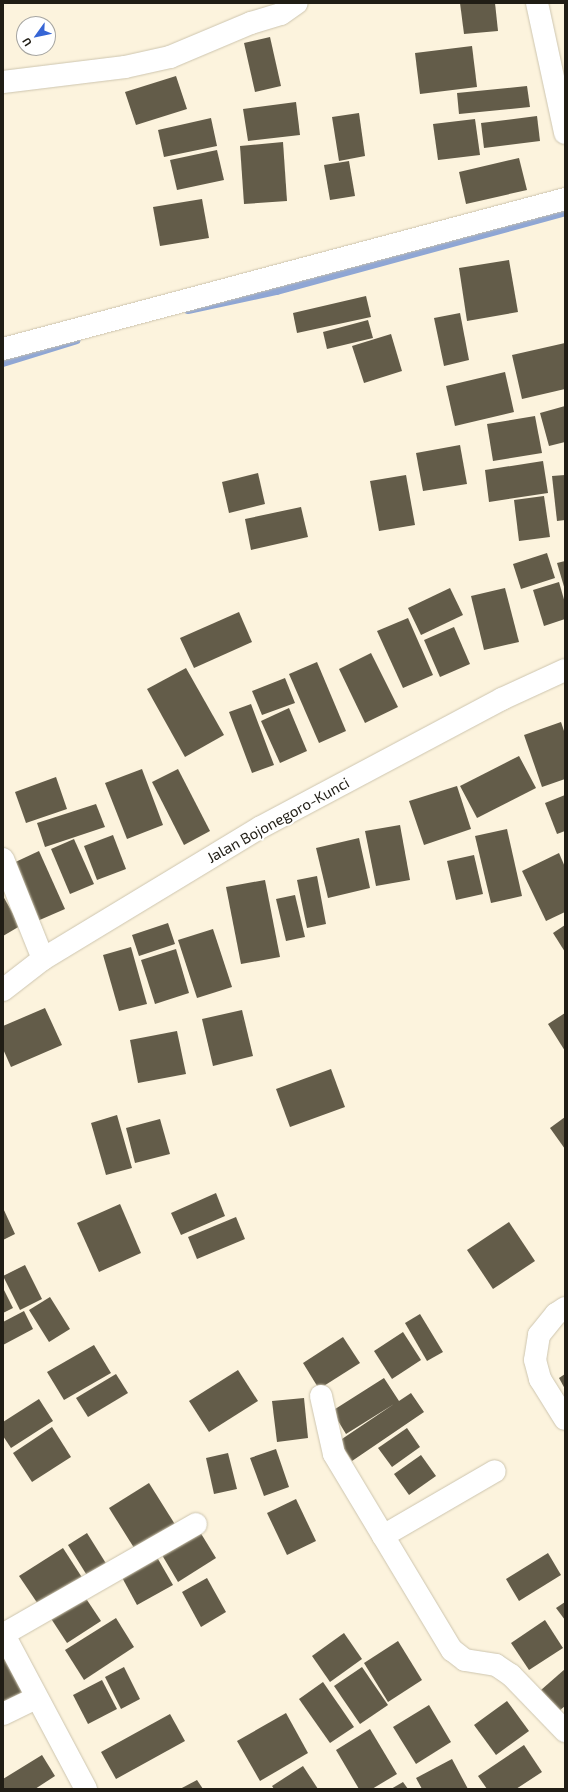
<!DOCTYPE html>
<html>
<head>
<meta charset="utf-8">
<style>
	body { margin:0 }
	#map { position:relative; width:568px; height:1792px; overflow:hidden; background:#fcf3dd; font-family:"Exo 2",sans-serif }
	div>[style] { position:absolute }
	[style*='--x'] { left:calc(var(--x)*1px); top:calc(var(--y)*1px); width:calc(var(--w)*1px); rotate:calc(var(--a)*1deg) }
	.stream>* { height:8px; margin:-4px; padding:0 4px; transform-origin:4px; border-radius:4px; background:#8fa6d4 }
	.building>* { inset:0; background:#635c49 }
	.roads { filter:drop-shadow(0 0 1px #cdc5af) drop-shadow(0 0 1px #cdc5af) }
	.minor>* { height:22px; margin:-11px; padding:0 11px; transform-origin:11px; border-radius:11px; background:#fff }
	.secondary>* { height:22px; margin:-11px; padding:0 11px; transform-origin:11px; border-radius:11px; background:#fff }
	span { translate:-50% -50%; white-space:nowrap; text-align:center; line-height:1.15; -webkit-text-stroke:4px #fff; paint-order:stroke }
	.street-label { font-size:15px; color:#201d15 }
	.frame { position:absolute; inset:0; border:4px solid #201d15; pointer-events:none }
	.north { position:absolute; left:16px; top:16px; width:40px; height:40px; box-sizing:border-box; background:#fff; border:1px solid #a6a5a1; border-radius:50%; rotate:237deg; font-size:11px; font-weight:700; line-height:16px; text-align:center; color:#201d15 }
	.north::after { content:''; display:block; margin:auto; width:14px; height:18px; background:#3665d5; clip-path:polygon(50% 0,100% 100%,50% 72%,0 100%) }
</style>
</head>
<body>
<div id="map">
	<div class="stream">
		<i style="--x:188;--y:310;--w:91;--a:-12.1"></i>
		<i style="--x:277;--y:291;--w:299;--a:-15.3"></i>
		<i style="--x:3;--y:363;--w:77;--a:-17.3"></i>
	</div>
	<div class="building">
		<i style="clip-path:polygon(460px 3px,495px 3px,498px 31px,464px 34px)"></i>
		<i style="clip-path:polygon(270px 37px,281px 86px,255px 92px,244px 43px)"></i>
		<i style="clip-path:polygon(472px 46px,477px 87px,420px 94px,415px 53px)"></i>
		<i style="clip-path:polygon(176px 76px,187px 109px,136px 125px,125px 92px)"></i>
		<i style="clip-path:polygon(527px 86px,530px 107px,459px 114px,457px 93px)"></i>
		<i style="clip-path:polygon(296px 102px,300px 135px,248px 141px,243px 109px)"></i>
		<i style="clip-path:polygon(359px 113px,365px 156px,339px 161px,332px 117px)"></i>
		<i style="clip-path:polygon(537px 116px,540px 141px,484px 148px,481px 123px)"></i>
		<i style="clip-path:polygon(211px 118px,217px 146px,164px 157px,158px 130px)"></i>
		<i style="clip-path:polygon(475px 119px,480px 155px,438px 160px,433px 124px)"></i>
		<i style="clip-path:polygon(283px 142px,287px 201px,244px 204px,240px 146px)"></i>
		<i style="clip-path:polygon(217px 150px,224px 180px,177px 190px,170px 160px)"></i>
		<i style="clip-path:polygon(519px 158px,527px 190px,466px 204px,459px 172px)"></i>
		<i style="clip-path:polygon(349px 161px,355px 196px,330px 200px,324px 165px)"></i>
		<i style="clip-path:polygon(202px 199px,209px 238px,160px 246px,153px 207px)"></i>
		<i style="clip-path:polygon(509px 260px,518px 312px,467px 321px,459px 268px)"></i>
		<i style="clip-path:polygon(366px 296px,371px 317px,297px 333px,293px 313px)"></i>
		<i style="clip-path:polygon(460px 313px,469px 360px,444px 366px,434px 318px)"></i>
		<i style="clip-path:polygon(368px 320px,373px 338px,327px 349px,323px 332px)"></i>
		<i style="clip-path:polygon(391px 334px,402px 371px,364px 383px,352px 346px)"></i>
		<i style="clip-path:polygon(565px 343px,565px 389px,522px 399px,512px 355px)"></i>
		<i style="clip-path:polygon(505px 372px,514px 412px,455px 426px,446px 386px)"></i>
		<i style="clip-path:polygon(565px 406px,565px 442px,549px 446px,540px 413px)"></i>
		<i style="clip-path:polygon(535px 416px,542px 453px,493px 461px,487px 424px)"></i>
		<i style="clip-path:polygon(460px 445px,467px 484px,423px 491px,416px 453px)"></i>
		<i style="clip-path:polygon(543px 461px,548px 493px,489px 502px,485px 470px)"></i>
		<i style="clip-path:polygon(258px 473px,265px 504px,229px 513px,222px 482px)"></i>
		<i style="clip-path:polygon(406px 475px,415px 525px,379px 531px,370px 481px)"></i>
		<i style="clip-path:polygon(565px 475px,565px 520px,557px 521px,552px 476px)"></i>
		<i style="clip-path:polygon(544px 496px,550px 537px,519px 541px,514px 500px)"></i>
		<i style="clip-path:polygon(301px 507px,308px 537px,251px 550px,245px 519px)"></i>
		<i style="clip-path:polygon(547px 553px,555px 578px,521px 589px,513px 564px)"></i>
		<i style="clip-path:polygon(565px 561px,565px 590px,557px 563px)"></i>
		<i style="clip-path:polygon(559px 582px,565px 603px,565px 619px,544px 626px,533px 590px)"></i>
		<i style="clip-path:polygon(450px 588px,463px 615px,421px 635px,408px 608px)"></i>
		<i style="clip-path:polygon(505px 588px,519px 642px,484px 650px,471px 596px)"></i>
		<i style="clip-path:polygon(239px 612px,252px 642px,194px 668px,180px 638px)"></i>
		<i style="clip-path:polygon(408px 618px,433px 675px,403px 688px,377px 631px)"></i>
		<i style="clip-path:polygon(454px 627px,470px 664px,440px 677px,424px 640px)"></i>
		<i style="clip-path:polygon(371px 653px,398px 707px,365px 723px,339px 669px)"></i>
		<i style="clip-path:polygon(317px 662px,346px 731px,319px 743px,289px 674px)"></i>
		<i style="clip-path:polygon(186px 668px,224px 735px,185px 757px,147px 689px)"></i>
		<i style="clip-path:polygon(285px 678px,295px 703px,262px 715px,252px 691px)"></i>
		<i style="clip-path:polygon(251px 704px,274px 765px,252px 773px,229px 712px)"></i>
		<i style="clip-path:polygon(289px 708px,307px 751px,280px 763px,261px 721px)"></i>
		<i style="clip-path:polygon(561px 722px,565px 734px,565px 779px,542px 787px,524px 735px)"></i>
		<i style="clip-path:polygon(519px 756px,536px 788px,477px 818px,460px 786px)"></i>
		<i style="clip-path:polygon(142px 769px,163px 825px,127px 839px,105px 783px)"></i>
		<i style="clip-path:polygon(178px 769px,210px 831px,184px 845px,152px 782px)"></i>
		<i style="clip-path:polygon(56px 777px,67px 809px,26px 823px,15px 792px)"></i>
		<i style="clip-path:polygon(457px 786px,471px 829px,424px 845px,409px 801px)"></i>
		<i style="clip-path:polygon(565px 795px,565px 831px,557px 834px,545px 803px)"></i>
		<i style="clip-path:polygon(96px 804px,105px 827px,45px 847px,37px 823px)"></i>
		<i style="clip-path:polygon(400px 825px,410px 880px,376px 886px,365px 831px)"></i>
		<i style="clip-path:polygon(507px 829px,522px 896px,491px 903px,475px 836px)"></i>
		<i style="clip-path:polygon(113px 835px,126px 869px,97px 880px,84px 846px)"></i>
		<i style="clip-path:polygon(359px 838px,370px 888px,328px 898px,316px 848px)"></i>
		<i style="clip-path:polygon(74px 839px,94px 884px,70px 894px,51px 849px)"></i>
		<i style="clip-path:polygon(39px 851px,65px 909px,35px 922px,9px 865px)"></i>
		<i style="clip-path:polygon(559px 853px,565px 867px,565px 912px,546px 921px,522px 871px)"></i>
		<i style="clip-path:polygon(474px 855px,483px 894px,456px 900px,447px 861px)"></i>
		<i style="clip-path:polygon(317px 876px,326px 924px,307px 928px,297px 880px)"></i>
		<i style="clip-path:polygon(265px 880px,280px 957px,241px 964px,226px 887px)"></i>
		<i style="clip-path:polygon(295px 895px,305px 937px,286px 941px,276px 899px)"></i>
		<i style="clip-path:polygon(3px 896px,20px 926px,3px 936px)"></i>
		<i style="clip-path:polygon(168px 923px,175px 944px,139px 956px,132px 935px)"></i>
		<i style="clip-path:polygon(565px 925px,565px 952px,553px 933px)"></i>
		<i style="clip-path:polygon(213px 929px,232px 987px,197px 998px,178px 940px)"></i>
		<i style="clip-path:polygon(131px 947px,147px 1004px,119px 1011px,103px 955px)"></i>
		<i style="clip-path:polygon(176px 949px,189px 993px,155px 1004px,141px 960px)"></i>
		<i style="clip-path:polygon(45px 1008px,62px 1045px,11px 1067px,3px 1049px,3px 1026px)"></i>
		<i style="clip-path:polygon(242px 1010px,253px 1056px,213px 1066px,202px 1019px)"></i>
		<i style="clip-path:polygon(565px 1013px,565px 1051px,548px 1024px)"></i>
		<i style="clip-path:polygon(177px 1031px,186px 1074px,138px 1083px,130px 1040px)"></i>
		<i style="clip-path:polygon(331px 1069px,345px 1107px,290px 1127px,276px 1089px)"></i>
		<i style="clip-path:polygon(117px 1115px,132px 1168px,106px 1175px,91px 1123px)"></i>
		<i style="clip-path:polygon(565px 1117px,565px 1149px,550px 1128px)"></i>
		<i style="clip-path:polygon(160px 1119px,170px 1154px,135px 1163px,126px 1128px)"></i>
		<i style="clip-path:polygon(216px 1193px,225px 1216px,181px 1235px,171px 1213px)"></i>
		<i style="clip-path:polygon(120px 1204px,141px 1253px,99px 1272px,77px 1223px)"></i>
		<i style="clip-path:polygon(3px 1208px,15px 1234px,3px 1240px)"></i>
		<i style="clip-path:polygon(236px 1217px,245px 1239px,197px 1259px,188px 1237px)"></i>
		<i style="clip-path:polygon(509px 1222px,535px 1261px,493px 1289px,467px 1250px)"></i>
		<i style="clip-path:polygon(25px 1265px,42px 1299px,20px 1310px,3px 1276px)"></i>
		<i style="clip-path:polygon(3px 1288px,13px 1308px,3px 1313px)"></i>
		<i style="clip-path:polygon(50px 1297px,70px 1329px,49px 1342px,29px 1310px)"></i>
		<i style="clip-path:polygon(24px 1311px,33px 1329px,3px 1345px,3px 1322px)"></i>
		<i style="clip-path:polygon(420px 1314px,443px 1352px,427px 1361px,405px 1323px)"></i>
		<i style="clip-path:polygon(403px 1332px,421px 1360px,392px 1379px,374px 1351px)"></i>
		<i style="clip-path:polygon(343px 1337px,360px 1363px,319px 1389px,303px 1363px)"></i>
		<i style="clip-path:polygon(94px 1345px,111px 1373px,64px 1400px,47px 1372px)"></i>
		<i style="clip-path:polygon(238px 1370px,258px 1401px,209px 1432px,189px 1401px)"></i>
		<i style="clip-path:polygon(116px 1374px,128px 1393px,88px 1417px,76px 1398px)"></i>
		<i style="clip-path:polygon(565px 1374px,565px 1389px,559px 1378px)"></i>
		<i style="clip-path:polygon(384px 1378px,399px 1401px,411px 1393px,424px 1412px,352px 1461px,339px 1441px,394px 1404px,346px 1434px,332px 1411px)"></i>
		<i style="clip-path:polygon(304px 1398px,308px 1438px,277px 1442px,272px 1401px)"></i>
		<i style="clip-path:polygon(39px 1399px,53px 1421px,11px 1448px,3px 1436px,3px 1422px)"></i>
		<i style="clip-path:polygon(52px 1427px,71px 1457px,32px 1482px,13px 1453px)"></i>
		<i style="clip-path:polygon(407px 1428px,420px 1447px,392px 1467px,378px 1448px)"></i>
		<i style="clip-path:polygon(276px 1449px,289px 1487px,264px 1496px,250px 1458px)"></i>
		<i style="clip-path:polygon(228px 1453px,237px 1489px,214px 1494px,206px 1458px)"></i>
		<i style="clip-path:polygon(421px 1455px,436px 1476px,409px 1495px,394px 1474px)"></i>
		<i style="clip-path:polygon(149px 1483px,176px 1526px,136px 1551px,109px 1508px)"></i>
		<i style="clip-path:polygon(296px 1499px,316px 1541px,287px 1555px,267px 1513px)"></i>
		<i style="clip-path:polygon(197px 1527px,216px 1558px,178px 1582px,159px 1550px)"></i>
		<i style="clip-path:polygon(87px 1533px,107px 1565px,88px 1577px,68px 1545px)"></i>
		<i style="clip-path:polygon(63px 1548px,83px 1579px,40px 1607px,19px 1576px)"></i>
		<i style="clip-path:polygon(154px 1552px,173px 1585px,137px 1605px,119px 1572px)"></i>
		<i style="clip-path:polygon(548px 1553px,561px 1575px,519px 1601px,506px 1579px)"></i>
		<i style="clip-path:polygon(207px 1578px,226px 1612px,201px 1627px,182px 1592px)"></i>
		<i style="clip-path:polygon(81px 1591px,101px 1621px,67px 1643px,48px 1614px)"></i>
		<i style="clip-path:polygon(565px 1602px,565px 1620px,556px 1608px)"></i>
		<i style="clip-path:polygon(116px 1618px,134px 1647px,84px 1680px,65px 1650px)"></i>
		<i style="clip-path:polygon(545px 1620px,563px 1648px,529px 1670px,511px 1643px)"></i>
		<i style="clip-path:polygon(344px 1633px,362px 1659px,330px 1682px,312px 1656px)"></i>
		<i style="clip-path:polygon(398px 1641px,422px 1680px,388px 1702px,364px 1663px)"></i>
		<i style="clip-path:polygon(3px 1655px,25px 1695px,3px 1705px)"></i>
		<i style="clip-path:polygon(124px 1667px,140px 1699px,121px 1709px,105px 1677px)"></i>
		<i style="clip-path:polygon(362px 1667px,388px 1705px,360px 1724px,334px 1686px)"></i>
		<i style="clip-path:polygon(565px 1669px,565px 1706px,559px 1711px,541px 1690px)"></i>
		<i style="clip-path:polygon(102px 1680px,117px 1709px,88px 1724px,73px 1695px)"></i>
		<i style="clip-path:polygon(323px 1682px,354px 1727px,330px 1743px,299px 1699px)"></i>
		<i style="clip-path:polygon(507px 1701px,529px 1731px,496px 1755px,474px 1725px)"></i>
		<i style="clip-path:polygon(429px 1705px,451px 1742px,416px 1764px,393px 1727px)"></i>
		<i style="clip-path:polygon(286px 1713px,308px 1753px,260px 1781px,237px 1741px)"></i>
		<i style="clip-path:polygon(170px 1714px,185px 1741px,116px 1779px,101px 1752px)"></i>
		<i style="clip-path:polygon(370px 1729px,397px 1774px,372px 1789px,359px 1789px,336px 1750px)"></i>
		<i style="clip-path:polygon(524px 1745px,542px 1772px,516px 1789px,487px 1789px,478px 1776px)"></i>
		<i style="clip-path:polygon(42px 1755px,55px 1776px,35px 1789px,3px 1789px,3px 1779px)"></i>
		<i style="clip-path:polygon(452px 1759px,468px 1789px,422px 1789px,416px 1778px)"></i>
		<i style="clip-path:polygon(303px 1766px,318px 1789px,274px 1789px,272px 1786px)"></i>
		<i style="clip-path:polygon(197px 1780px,203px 1789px,180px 1789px)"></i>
		<i style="clip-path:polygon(403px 1782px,408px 1789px,391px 1789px)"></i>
	</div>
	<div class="roads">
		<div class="minor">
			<i style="--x:537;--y:3;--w:133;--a:77.8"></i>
			<i style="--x:3;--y:82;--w:123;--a:-7"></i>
			<i style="--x:125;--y:67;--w:46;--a:-12.5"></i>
			<i style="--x:170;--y:57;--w:88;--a:-22.8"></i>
			<i style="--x:251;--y:23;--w:31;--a:-17"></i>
			<i style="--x:281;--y:14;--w:19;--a:-35"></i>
			<i style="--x:3;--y:349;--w:582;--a:-14.94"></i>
			<i style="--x:3;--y:859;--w:108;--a:68.2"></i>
			<i style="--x:565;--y:1308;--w:11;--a:146"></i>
			<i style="--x:556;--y:1314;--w:27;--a:129"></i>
			<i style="--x:539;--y:1335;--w:25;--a:99"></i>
			<i style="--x:535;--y:1360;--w:20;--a:75"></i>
			<i style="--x:540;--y:1379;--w:47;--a:58"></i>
			<i style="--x:321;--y:1396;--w:59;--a:77.4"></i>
			<i style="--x:334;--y:1454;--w:229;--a:59"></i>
			<i style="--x:452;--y:1650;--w:16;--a:38"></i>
			<i style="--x:465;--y:1660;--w:31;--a:9"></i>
			<i style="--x:496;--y:1665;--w:18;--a:34"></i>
			<i style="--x:511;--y:1675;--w:78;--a:46"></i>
			<i style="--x:383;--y:1536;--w:129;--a:-30.1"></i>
			<i style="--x:3;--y:1633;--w:177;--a:62"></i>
			<i style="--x:4;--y:1634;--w:221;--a:-29.8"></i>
			<i style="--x:3;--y:1714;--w:37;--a:-26"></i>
		</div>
		<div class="secondary">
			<i style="--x:3;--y:990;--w:51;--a:-37.8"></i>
			<i style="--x:43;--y:959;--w:255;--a:-31.2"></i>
			<i style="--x:261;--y:827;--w:273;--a:-28"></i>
			<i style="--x:502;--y:699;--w:69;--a:-24.7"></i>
		</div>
	</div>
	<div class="street-label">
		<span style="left:278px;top:820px;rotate:-29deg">Jalan Bojonegoro-Kunci</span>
	</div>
	<div class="frame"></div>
	<div class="north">U</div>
</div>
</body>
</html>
